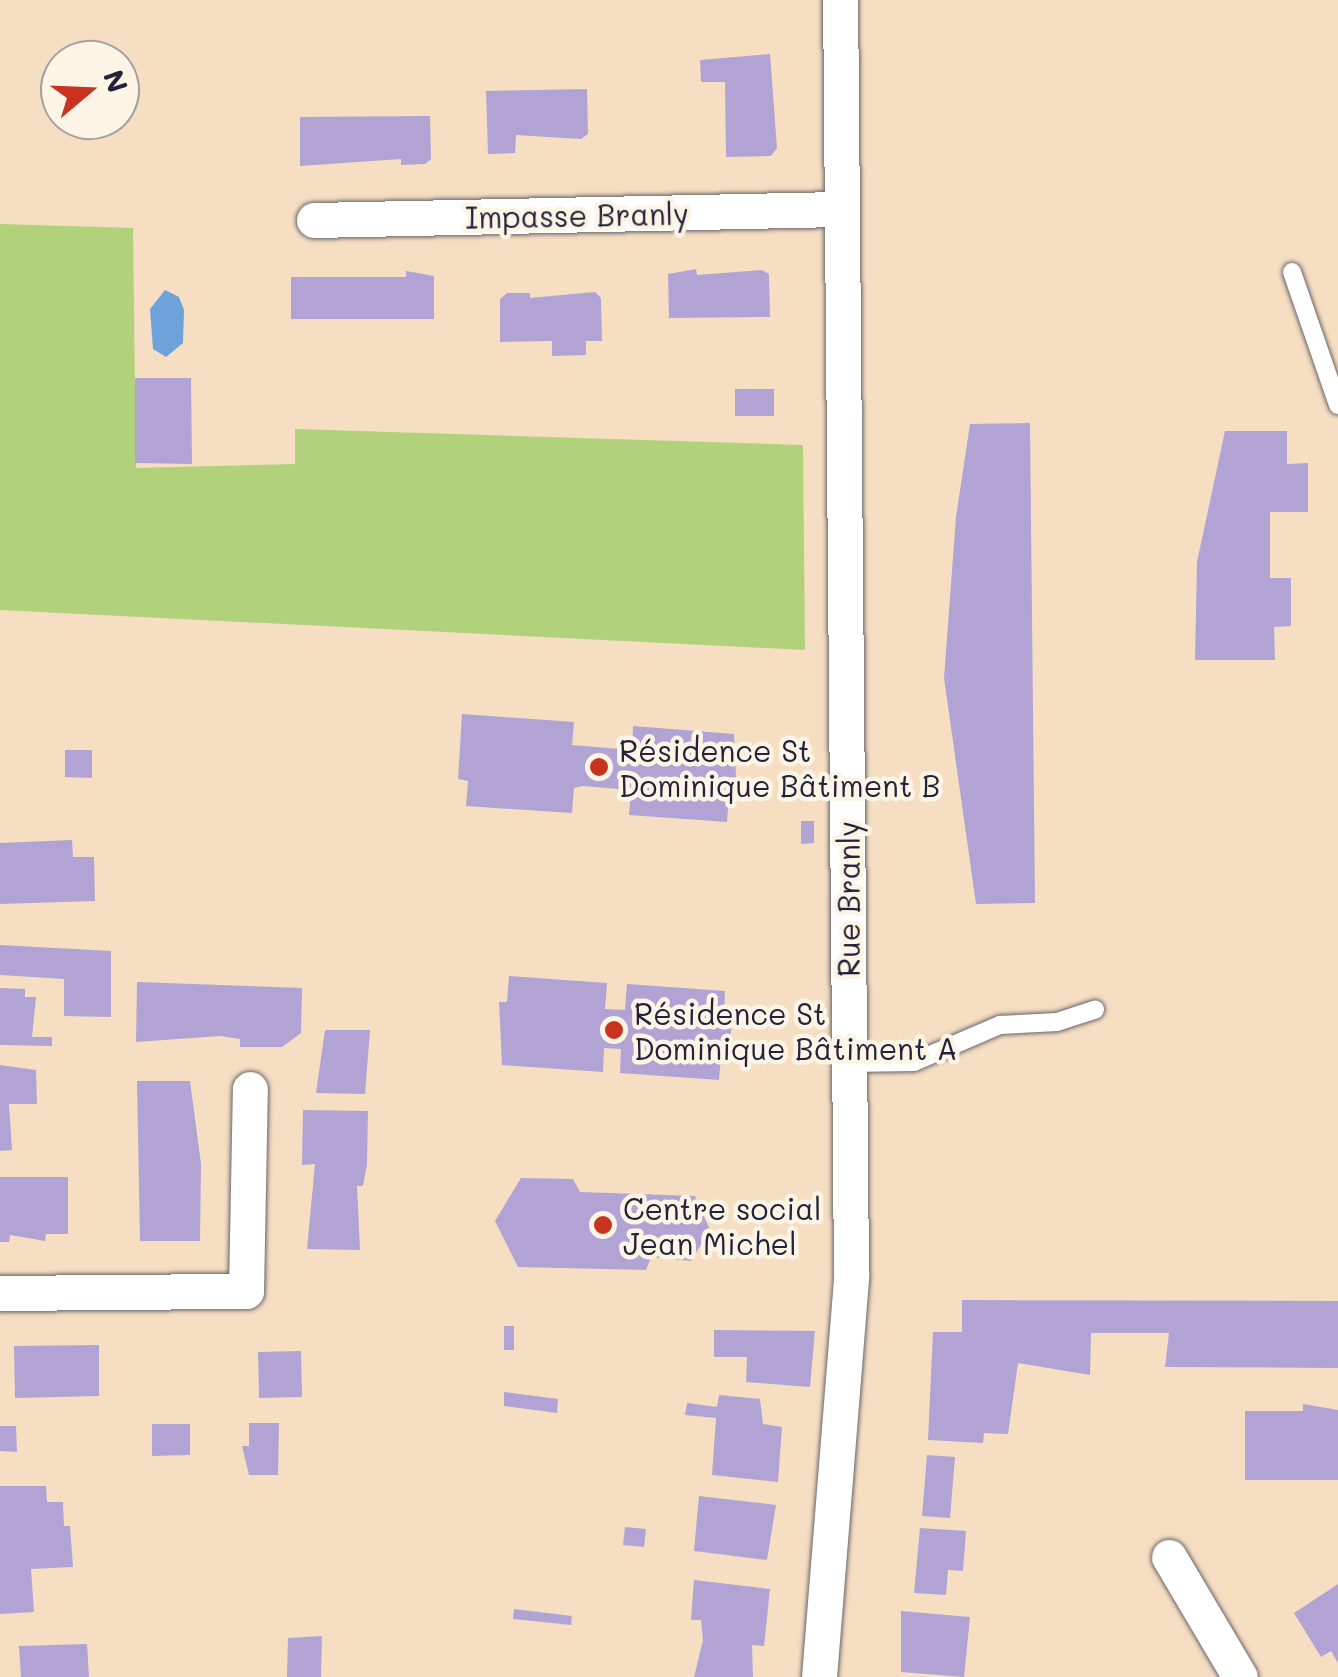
<!DOCTYPE html>
<html>
<head>
<meta charset="utf-8">
<style>
	body { margin:0 }
	#map { position:relative; width:1338px; height:1677px; overflow:hidden; background:#f5dec2; font-family:Mali,sans-serif }
	div>[style] { position:absolute }
	[style*='--x'] { left:calc(var(--x)*1px); top:calc(var(--y)*1px); width:calc(var(--w)*1px); rotate:calc(var(--a)*1deg) }
	.green>* { inset:0; background:#b1d27b }
	.water>* { inset:0; background:#6da2da }
	.building>* { inset:0; background:#b1a4d4 }
	.roads { filter:drop-shadow(0 0 2px #6c646a) drop-shadow(0 0 2px #6c646a) }
	.lane>* { height:18px; margin:-9px; padding:0 9px; transform-origin:9px; border-radius:9px; background:#fff }
	.street>* { height:35px; margin:-17.5px; padding:0 17.5px; transform-origin:17.5px; border-radius:17.5px; background:#fff }
	.dots>* { width:28px; height:28px; translate:-50% -50%; box-sizing:border-box; border:5px solid #fcf5e5; border-radius:50% }
	span { translate:-50% -50%; white-space:nowrap; text-align:center; line-height:1.15; -webkit-text-stroke:9px #fcf5e5; paint-order:stroke }
	.street-label { font-size:30px; color:#22223b }
	.poi-label { font-size:30px; color:#22223b }
	.left { translate:0 -50%; text-align:left }
	.north { position:absolute; left:40px; top:40px; width:100px; height:100px; box-sizing:border-box; background:#fcf5e5; border:2px solid #a5a1a1; border-radius:50%; rotate:71deg; font-size:28px; font-weight:700; line-height:40px; text-align:center; color:#22223b }
	.north::after { content:''; display:block; margin:auto; width:35px; height:45px; background:#c8321e; clip-path:polygon(50% 0,100% 100%,50% 72%,0 100%) }
</style>
</head>
<body>
<div id="map">
	<div class="green">
		<i style="clip-path:polygon(0 224px,133px 228px,136px 468px,295px 464px,295px 429px,803px 445px,805px 650px,0 610px)"></i>
	</div>
	<div class="water">
		<i style="clip-path:polygon(165px 290px,179px 297px,184px 310px,183px 343px,166px 357px,153px 349px,150px 309px)"></i>
	</div>
	<div class="building">
		<i style="clip-path:polygon(770px 54px,777px 148px,771px 156px,726px 157px,725px 82px,701px 82px,700px 60px)"></i>
		<i style="clip-path:polygon(587px 89px,588px 134px,581px 139px,516px 135px,515px 153px,488px 154px,486px 91px)"></i>
		<i style="clip-path:polygon(430px 116px,431px 159px,425px 164px,401px 165px,401px 159px,300px 166px,300px 117px)"></i>
		<i style="clip-path:polygon(696px 269px,697px 275px,762px 270px,769px 274px,770px 317px,669px 318px,668px 274px)"></i>
		<i style="clip-path:polygon(406px 271px,434px 276px,434px 319px,291px 319px,291px 277px,406px 277px)"></i>
		<i style="clip-path:polygon(595px 292px,601px 298px,602px 341px,586px 341px,586px 355px,552px 356px,552px 341px,500px 342px,500px 299px,507px 293px,530px 293px,530px 298px)"></i>
		<i style="clip-path:polygon(135px 378px,191px 378px,192px 464px,135px 463px)"></i>
		<i style="clip-path:polygon(735px 389px,774px 389px,774px 416px,735px 416px)"></i>
		<i style="clip-path:polygon(1030px 423px,1035px 903px,976px 904px,944px 678px,956px 517px,970px 424px)"></i>
		<i style="clip-path:polygon(1225px 431px,1287px 431px,1287px 464px,1308px 463px,1308px 512px,1270px 512px,1270px 578px,1291px 578px,1291px 626px,1274px 627px,1275px 660px,1195px 660px,1197px 562px)"></i>
		<i style="clip-path:polygon(462px 714px,574px 722px,572px 745px,632px 750px,633px 726px,734px 734px,737px 797px,729px 796px,727px 822px,629px 815px,631px 790px,583px 786px,574px 788px,572px 813px,466px 806px,468px 781px,458px 779px)"></i>
		<i style="clip-path:polygon(65px 750px,92px 750px,92px 778px,65px 777px)"></i>
		<i style="clip-path:polygon(801px 821px,814px 821px,814px 843px,801px 844px)"></i>
		<i style="clip-path:polygon(72px 840px,73px 857px,94px 857px,95px 901px,0 904px,0 843px)"></i>
		<i style="clip-path:polygon(0 945px,111px 951px,111px 1017px,64px 1016px,64px 979px,0 975px)"></i>
		<i style="clip-path:polygon(509px 976px,607px 983px,605px 1009px,625px 1010px,627px 984px,725px 991px,724px 1017px,732px 1017px,729px 1059px,721px 1058px,719px 1080px,620px 1073px,621px 1049px,604px 1048px,603px 1072px,502px 1065px,499px 1002px,507px 1002px)"></i>
		<i style="clip-path:polygon(137px 982px,302px 988px,301px 1033px,282px 1047px,240px 1047px,240px 1039px,220px 1036px,136px 1042px)"></i>
		<i style="clip-path:polygon(0 988px,25px 989px,25px 997px,36px 997px,32px 1037px,52px 1037px,52px 1046px,0 1045px)"></i>
		<i style="clip-path:polygon(325px 1030px,370px 1030px,365px 1094px,316px 1093px)"></i>
		<i style="clip-path:polygon(0 1065px,36px 1070px,37px 1104px,9px 1104px,12px 1150px,0 1151px)"></i>
		<i style="clip-path:polygon(137px 1081px,190px 1081px,201px 1164px,200px 1241px,140px 1241px)"></i>
		<i style="clip-path:polygon(303px 1110px,368px 1111px,367px 1165px,363px 1186px,357px 1186px,360px 1250px,307px 1249px,315px 1164px,302px 1165px)"></i>
		<i style="clip-path:polygon(0 1177px,68px 1177px,68px 1234px,46px 1234px,45px 1241px,10px 1235px,9px 1242px,0 1242px)"></i>
		<i style="clip-path:polygon(521px 1178px,573px 1179px,580px 1192px,695px 1196px,710px 1230px,691px 1261px,651px 1257px,646px 1270px,518px 1267px,495px 1221px)"></i>
		<i style="clip-path:polygon(962px 1300px,1338px 1301px,1338px 1368px,1165px 1367px,1169px 1333px,1091px 1333px,1090px 1375px,1018px 1363px,1008px 1434px,984px 1433px,983px 1443px,928px 1440px,933px 1332px,962px 1332px)"></i>
		<i style="clip-path:polygon(504px 1326px,514px 1326px,514px 1350px,504px 1350px)"></i>
		<i style="clip-path:polygon(714px 1330px,815px 1331px,810px 1387px,746px 1382px,747px 1357px,714px 1357px)"></i>
		<i style="clip-path:polygon(99px 1345px,99px 1396px,15px 1398px,14px 1346px)"></i>
		<i style="clip-path:polygon(301px 1351px,302px 1397px,259px 1398px,258px 1352px)"></i>
		<i style="clip-path:polygon(504px 1392px,558px 1399px,557px 1413px,504px 1406px)"></i>
		<i style="clip-path:polygon(719px 1395px,760px 1399px,763px 1424px,782px 1427px,778px 1482px,712px 1475px,716px 1418px,685px 1415px,687px 1403px,717px 1407px)"></i>
		<i style="clip-path:polygon(1303px 1404px,1338px 1410px,1338px 1480px,1245px 1480px,1245px 1411px,1303px 1411px)"></i>
		<i style="clip-path:polygon(249px 1423px,279px 1423px,278px 1475px,249px 1475px,242px 1446px,249px 1446px)"></i>
		<i style="clip-path:polygon(152px 1424px,190px 1424px,190px 1455px,152px 1456px)"></i>
		<i style="clip-path:polygon(0 1426px,16px 1426px,17px 1452px,0 1451px)"></i>
		<i style="clip-path:polygon(927px 1455px,955px 1457px,950px 1518px,922px 1516px)"></i>
		<i style="clip-path:polygon(0 1486px,46px 1486px,47px 1502px,63px 1502px,64px 1526px,70px 1526px,73px 1567px,31px 1569px,34px 1612px,0 1614px)"></i>
		<i style="clip-path:polygon(699px 1496px,776px 1505px,767px 1560px,694px 1551px)"></i>
		<i style="clip-path:polygon(625px 1527px,646px 1529px,644px 1547px,623px 1545px)"></i>
		<i style="clip-path:polygon(920px 1528px,966px 1531px,963px 1571px,948px 1570px,946px 1595px,914px 1593px)"></i>
		<i style="clip-path:polygon(694px 1580px,770px 1589px,764px 1646px,752px 1645px,753px 1677px,694px 1677px,703px 1640px,701px 1620px,691px 1620px)"></i>
		<i style="clip-path:polygon(1338px 1584px,1338px 1663px,1331px 1651px,1321px 1657px,1294px 1613px)"></i>
		<i style="clip-path:polygon(514px 1609px,572px 1616px,571px 1625px,513px 1619px)"></i>
		<i style="clip-path:polygon(901px 1611px,970px 1617px,964px 1677px,901px 1672px)"></i>
		<i style="clip-path:polygon(322px 1636px,321px 1677px,287px 1677px,288px 1638px)"></i>
		<i style="clip-path:polygon(87px 1644px,89px 1677px,21px 1677px,19px 1646px)"></i>
	</div>
	<div class="roads">
		<div class="lane">
			<i style="--x:1292;--y:272;--w:141;--a:70.9"></i>
			<i style="--x:849;--y:1063;--w:65;--a:-0.9"></i>
			<i style="--x:914;--y:1062;--w:94;--a:-23.3"></i>
			<i style="--x:1000;--y:1025;--w:57;--a:-3"></i>
			<i style="--x:1057;--y:1022;--w:40;--a:-18"></i>
		</div>
		<div class="street">
			<i style="--x:314;--y:220;--w:527;--a:-1.2"></i>
			<i style="--x:0;--y:1293;--w:246;--a:-0.5"></i>
			<i style="--x:246;--y:1291;--w:202;--a:-88.9"></i>
			<i style="--x:1169;--y:1557;--w:139;--a:59.4"></i>
			<i style="--x:819;--y:1677;--w:403;--a:-85.4"></i>
			<i style="--x:851;--y:1275;--w:1275;--a:-90.49"></i>
		</div>
	</div>
	<div class="dots">
		<i style="left:599px;top:767px;background:#c8321e"></i>
		<i style="left:614px;top:1030px;background:#c8321e"></i>
		<i style="left:603px;top:1225px;background:#c8321e"></i>
	</div>
	<div class="street-label">
		<span style="left:577px;top:215px;rotate:-1deg">Impasse Branly</span>
		<span style="left:848px;top:899px;rotate:-90deg">Rue Branly</span>
	</div>
	<div class="poi-label">
		<span class="left" style="left:619px;top:767px">Résidence St<br>Dominique Bâtiment B</span>
		<span class="left" style="left:634px;top:1030px">Résidence St<br>Dominique Bâtiment A</span>
		<span class="left" style="left:623px;top:1225px">Centre social<br>Jean Michel</span>
	</div>
	<div class="north">N</div>
</div>
</body>
</html>
